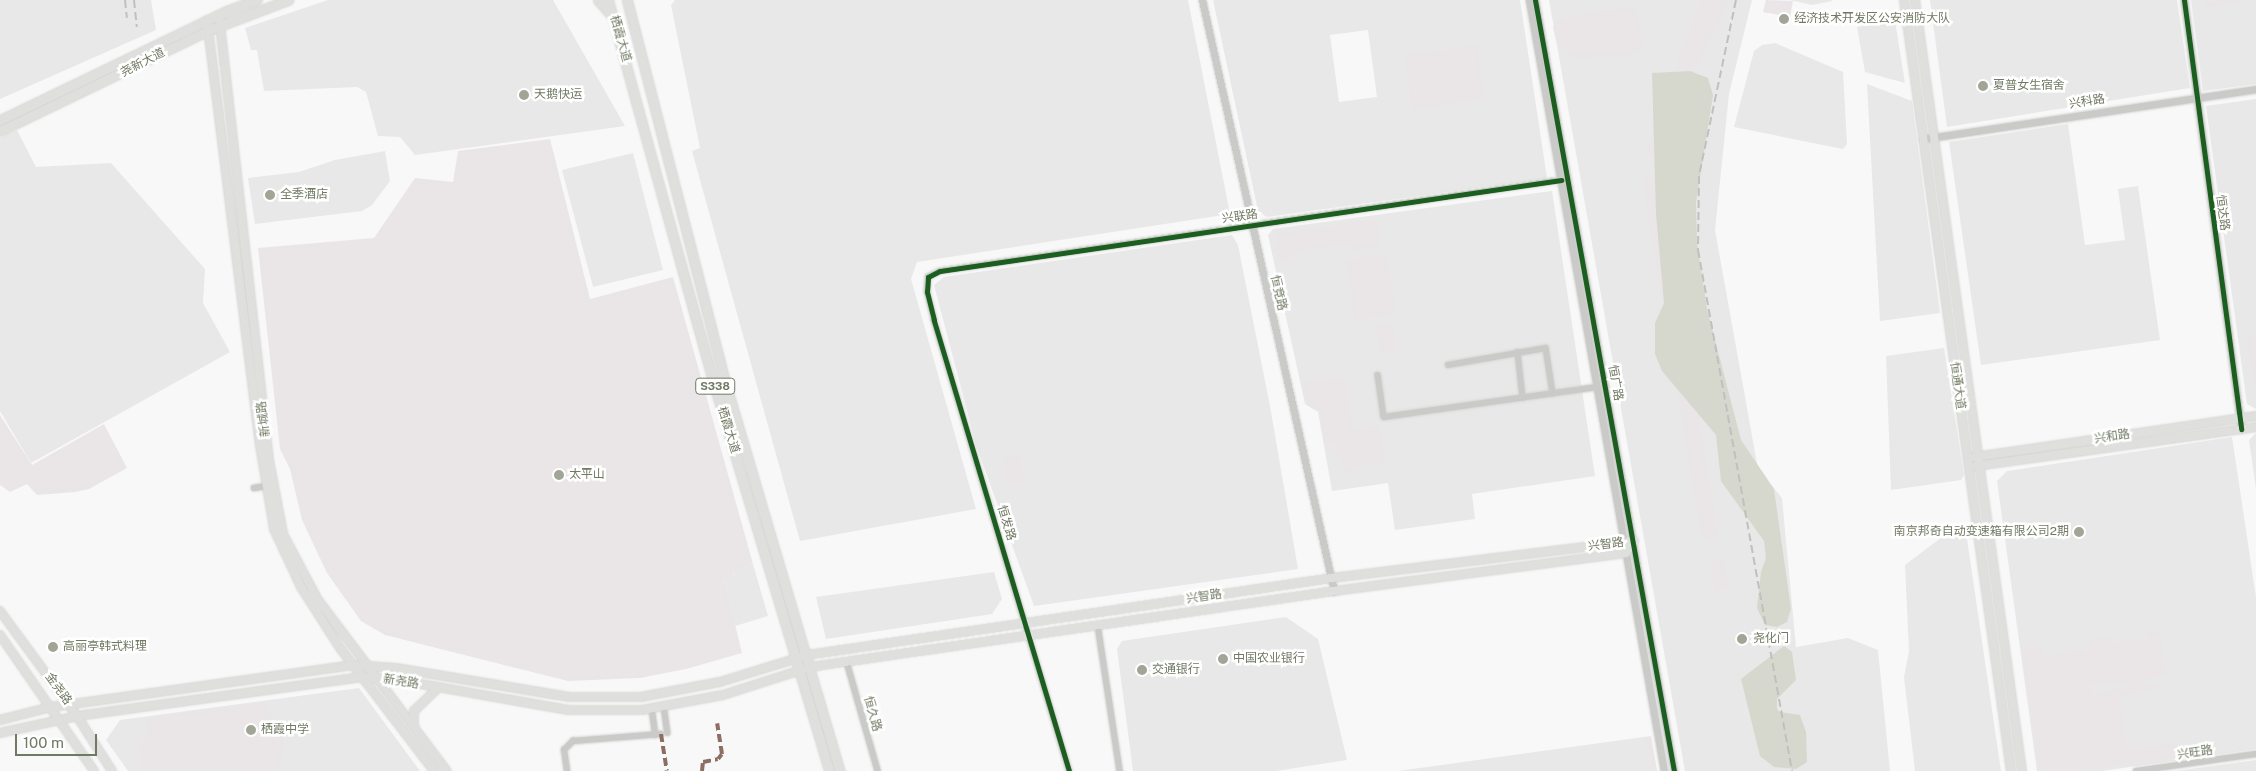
<!DOCTYPE html>
<html>
<head>
<meta charset="utf-8">
<style>
	body { margin:0 }
	#map { position:relative; width:2256px; height:771px; overflow:hidden; background:#f8f8f8; font-family:"Public Sans","Noto Sans SC",sans-serif }
	div>[style] { position:absolute }
	[style*='--x'] { left:calc(var(--x)*1px); top:calc(var(--y)*1px); width:calc(var(--w)*1px); rotate:calc(var(--a)*1deg) }
	.built>* { inset:0; background:#e7e8e7 }
	.green>* { inset:0; background:#eae6e8 }
	.water>* { inset:0; background:#d6d8ce }
	.roads { filter:drop-shadow(0 0 1px #d4d5d3) drop-shadow(0 0 1px #d4d5d3) }
	.minor>* { height:5.5px; margin:-2.75px; padding:0 2.75px; transform-origin:2.75px; border-radius:2.75px; background:#cacbc9 }
	.tertiary>* { height:7px; margin:-3.5px; padding:0 3.5px; transform-origin:3.5px; border-radius:3.5px; background:#cacbc9 }
	.secondary>* { height:8px; margin:-4px; padding:0 4px; transform-origin:4px; border-radius:4px; background:#dfdfde }
	.primary>* { height:9px; margin:-4.5px; padding:0 4.5px; transform-origin:4.5px; border-radius:4.5px; background:#dfdfde }
	.rail>* { height:2px; margin-top:-1px; transform-origin:0; background:repeating-linear-gradient(90deg,#c0c1be 0 8px,transparent 0 12px) }
	.quiet>* { height:4px; margin-top:-2px; transform-origin:0; background:repeating-linear-gradient(90deg,#8d6e63 0 8px,transparent 0 12px) }
	.cycleway>* { height:5px; margin:-2.5px; padding:0 2.5px; transform-origin:2.5px; border-radius:2.5px; background:#1b5e20 }
	.dots>* { width:14px; height:14px; translate:-50% -50%; box-sizing:border-box; border:2px solid #fff; border-radius:50% }
	span { translate:-50% -50%; white-space:nowrap; text-align:center; line-height:1.15; -webkit-text-stroke:5px #fff; paint-order:stroke }
	.shield-label span { padding:1px 4px; background:#fff; border:1px solid; border-radius:4px; -webkit-text-stroke-width:0 }
	.shield-label { font-size:11px; color:#707962; font-weight:700 }
	.poi-label { font-size:12px; color:#707962 }
	.left { translate:0 -50%; text-align:left }
	.right { translate:-100% -50%; text-align:right }
	.street-label { font-size:12px; color:#707962 }
	.scale { position:absolute; left:15px; top:734px; width:82px; height:22px; box-sizing:border-box; border:2px solid #707962; border-top:0; padding-left:6px; font-size:15px; line-height:18px; white-space:nowrap; color:#707962; -webkit-text-stroke:4px #fff; paint-order:stroke }
</style>
</head>
<body>
<div id="map">
	<div class="built">
		<i style="clip-path:polygon(0 0,151px 0,156px 30px,0 99px)"></i>
		<i style="clip-path:polygon(328px 0,553px 0,625px 126px,415px 155px,400px 137px,378px 136px,366px 92px,357px 87px,264px 91px,257px 50px,251px 50px,245px 28px)"></i>
		<i style="clip-path:polygon(675px 0,1188px 0,1230px 214px,917px 262px,911px 279px,976px 509px,800px 541px,692px 151px,700px 148px,671px 5px)"></i>
		<i style="clip-path:polygon(evenodd,1213px 0,1520px 0,1547px 178px,1267px 217px,1258px 211px,1213px 0,1368px 30px,1377px 97px,1339px 102px,1330px 35px,1368px 30px)"></i>
		<i style="clip-path:polygon(1549px 0,1752px 0,1729px 94px,1715px 230px,1758px 469px,1782px 498px,1796px 647px,1848px 638px,1878px 650px,1890px 771px,1685px 771px)"></i>
		<i style="clip-path:polygon(1790px 0,1831px 0,1832px 1px,1812px 5px)"></i>
		<i style="clip-path:polygon(1930px 0,2177px 0,2190px 88px,1947px 127px)"></i>
		<i style="clip-path:polygon(2191px 0,2256px 0,2256px 84px,2203px 91px)"></i>
		<i style="clip-path:polygon(1895px 21px,1905px 83px,1865px 72px,1857px 27px)"></i>
		<i style="clip-path:polygon(1775px 43px,1843px 72px,1847px 144px,1843px 149px,1734px 127px,1754px 51px,1762px 45px)"></i>
		<i style="clip-path:polygon(1867px 84px,1912px 101px,1940px 313px,1880px 321px)"></i>
		<i style="clip-path:polygon(2256px 99px,2256px 409px,2247px 404px,2206px 106px)"></i>
		<i style="clip-path:polygon(2068px 124px,2085px 245px,2125px 240px,2118px 189px,2138px 186px,2160px 340px,1981px 365px,1949px 142px)"></i>
		<i style="clip-path:polygon(17px 130px,36px 167px,111px 163px,205px 269px,203px 303px,230px 352px,31px 463px,0 411px,0 138px)"></i>
		<i style="clip-path:polygon(385px 151px,390px 181px,372px 205px,362px 211px,255px 224px,248px 178px,299px 172px,335px 160px)"></i>
		<i style="clip-path:polygon(633px 153px,663px 270px,593px 287px,562px 170px)"></i>
		<i style="clip-path:polygon(1552px 191px,1595px 476px,1472px 494px,1475px 519px,1395px 530px,1388px 483px,1332px 491px,1318px 412px,1305px 404px,1268px 235px,1273px 229px)"></i>
		<i style="clip-path:polygon(1232px 235px,1238px 245px,1270px 406px,1298px 569px,1034px 606px,976px 445px,934px 285px,944px 277px)"></i>
		<i style="clip-path:polygon(1944px 348px,1964px 475px,1961px 480px,1891px 490px,1886px 356px)"></i>
		<i style="clip-path:polygon(2256px 433px,2256px 489px,2249px 440px)"></i>
		<i style="clip-path:polygon(2232px 437px,2256px 597px,2256px 749px,2102px 771px,2037px 771px,1997px 481px,2007px 471px)"></i>
		<i style="clip-path:polygon(1954px 528px,1963px 528px,1966px 532px,2001px 771px,1915px 771px,1904px 677px,1909px 651px,1905px 565px)"></i>
		<i style="clip-path:polygon(753px 564px,768px 616px,735px 626px,724px 580px,734px 577px,733px 572px)"></i>
		<i style="clip-path:polygon(994px 572px,1002px 599px,992px 614px,826px 639px,816px 597px)"></i>
		<i style="clip-path:polygon(1286px 617px,1318px 639px,1347px 760px,1276px 771px,1133px 771px,1117px 649px,1122px 641px)"></i>
		<i style="clip-path:polygon(359px 688px,420px 771px,128px 771px,106px 740px,120px 720px)"></i>
		<i style="clip-path:polygon(1651px 736px,1657px 771px,1398px 771px)"></i>
		<i style="clip-path:polygon(2256px 760px,2256px 771px,2176px 771px)"></i>
	</div>
	<div class="green">
		<i style="clip-path:polygon(1700px 0,1729px 0,1673px 117px,1664px 159px,1649px 155px,1646px 150px)"></i>
		<i style="clip-path:polygon(1766px 0,1793px 1px,1790px 17px,1763px 12px)"></i>
		<i style="clip-path:polygon(2224px 0,2248px 0,2206px 8px,2204px 12px,2202px 3px)"></i>
		<i style="clip-path:polygon(1626px 7px,1636px 8px,1643px 46px,1635px 54px,1576px 58px,1557px 44px,1553px 28px,1557px 19px)"></i>
		<i style="clip-path:polygon(1477px 45px,1484px 99px,1412px 109px,1404px 56px)"></i>
		<i style="clip-path:polygon(550px 139px,590px 299px,673px 277px,753px 564px,733px 572px,734px 577px,724px 580px,742px 653px,686px 669px,640px 678px,568px 681px,385px 635px,361px 621px,327px 573px,302px 520px,290px 469px,280px 449px,258px 248px,374px 238px,415px 178px,453px 182px,458px 151px)"></i>
		<i style="clip-path:polygon(1649px 177px,1659px 179px,1718px 535px,1702px 540px,1646px 204px,1644px 182px)"></i>
		<i style="clip-path:polygon(1377px 219px,1381px 246px,1349px 252px,1349px 244px,1306px 249px,1292px 254px,1288px 262px,1280px 262px,1275px 239px,1277px 234px)"></i>
		<i style="clip-path:polygon(1387px 254px,1396px 315px,1355px 321px,1346px 260px)"></i>
		<i style="clip-path:polygon(1393px 324px,1397px 351px,1380px 353px,1376px 326px)"></i>
		<i style="clip-path:polygon(2256px 331px,2256px 394px,2247px 340px)"></i>
		<i style="clip-path:polygon(1345px 377px,1353px 430px,1380px 426px,1385px 462px,1348px 468px,1348px 473px,1344px 473px,1342px 456px,1336px 457px,1333px 442px,1325px 443px,1320px 411px,1307px 405px,1304px 383px)"></i>
		<i style="clip-path:polygon(0 415px,32px 465px,104px 424px,127px 468px,89px 489px,75px 492px,37px 495px,27px 484px,10px 492px,0 485px)"></i>
		<i style="clip-path:polygon(1020px 454px,1024px 482px,1006px 485px,1002px 457px)"></i>
		<i style="clip-path:polygon(1723px 557px,1728px 586px,1715px 595px,1710px 562px)"></i>
		<i style="clip-path:polygon(2156px 630px,2160px 632px,2166px 675px,2134px 684px,2095px 683px,2091px 686px,2091px 694px,2143px 684px,2166px 687px,2119px 696px,2127px 750px,2174px 744px,2179px 749px,2180px 757px,2084px 771px,2039px 771px,2022px 650px,2041px 647px,2043px 656px,2091px 649px,2090px 640px,2110px 637px,2111px 643px,2147px 638px,2147px 633px)"></i>
		<i style="clip-path:polygon(267px 702px,267px 713px,277px 724px,284px 741px,282px 758px,274px 771px,141px 769px,139px 746px,149px 730px,146px 728px,145px 719px)"></i>
		<i style="clip-path:polygon(1651px 739px,1657px 771px,1651px 771px,1646px 740px)"></i>
	</div>
	<div class="water">
		<i style="clip-path:polygon(1690px 71px,1708px 78px,1713px 95px,1696px 203px,1697px 243px,1707px 309px,1741px 440px,1774px 489px,1791px 609px,1787px 622px,1777px 627px,1765px 625px,1757px 608px,1761px 572px,1766px 558px,1764px 541px,1721px 481px,1716px 435px,1662px 371px,1655px 354px,1655px 323px,1664px 303px,1656px 214px,1652px 73px)"></i>
		<i style="clip-path:polygon(1784px 646px,1792px 652px,1796px 680px,1777px 699px,1777px 709px,1780px 712px,1800px 715px,1806px 732px,1807px 762px,1796px 769px,1774px 767px,1760px 756px,1741px 679px)"></i>
	</div>
	<div class="roads">
		<div class="minor">
			<i style="--x:1518;--y:352;--w:46;--a:83.8"></i>
			<i style="--x:1448;--y:365;--w:99;--a:-9.8"></i>
			<i style="--x:1546;--y:348;--w:46;--a:81.2"></i>
			<i style="--x:1378;--y:375;--w:42;--a:81.9"></i>
			<i style="--x:1384;--y:417;--w:215;--a:-8"></i>
			<i style="--x:254;--y:488;--w:12;--a:-9"></i>
			<i style="--x:1098;--y:625;--w:148;--a:81.4"></i>
			<i style="--x:847;--y:662;--w:113;--a:74.1"></i>
			<i style="--x:664;--y:706;--w:27;--a:82"></i>
			<i style="--x:652;--y:708;--w:27;--a:82"></i>
			<i style="--x:567;--y:771;--w:21;--a:-98"></i>
			<i style="--x:564;--y:750;--w:13;--a:-45"></i>
			<i style="--x:573;--y:741;--w:88;--a:-4.5"></i>
			<i style="--x:1069;--y:771;--w:471;--a:-106.7"></i>
			<i style="--x:934;--y:320;--w:29;--a:-104"></i>
			<i style="--x:927;--y:292;--w:15;--a:-86"></i>
			<i style="--x:928;--y:277;--w:13;--a:-27"></i>
			<i style="--x:940;--y:271;--w:628;--a:-8.34"></i>
			<i style="--x:2136;--y:771;--w:121;--a:-8.1"></i>
		</div>
		<div class="tertiary">
			<i style="--x:1202;--y:0;--w:606;--a:77.41"></i>
			<i style="--x:1529;--y:0;--w:783;--a:80.07"></i>
			<i style="--x:1535;--y:0;--w:783;--a:79.78"></i>
			<i style="--x:2184;--y:0;--w:433;--a:82.4"></i>
			<i style="--x:1922;--y:139;--w:338;--a:-8.5"></i>
		</div>
		<div class="secondary">
			<i style="--x:1904;--y:0;--w:778;--a:82.1"></i>
			<i style="--x:1915;--y:0;--w:778;--a:82.1"></i>
			<i style="--x:219;--y:15;--w:443;--a:83.6"></i>
			<i style="--x:268;--y:455;--w:80;--a:79.2"></i>
			<i style="--x:283;--y:534;--w:75;--a:62.1"></i>
			<i style="--x:318;--y:600;--w:214;--a:53"></i>
			<i style="--x:207;--y:20;--w:428;--a:82.9"></i>
			<i style="--x:260;--y:445;--w:85;--a:80.5"></i>
			<i style="--x:274;--y:529;--w:64;--a:65"></i>
			<i style="--x:301;--y:587;--w:72;--a:57.4"></i>
			<i style="--x:340;--y:648;--w:155;--a:52.6"></i>
			<i style="--x:1968;--y:458;--w:291;--a:-8.3"></i>
			<i style="--x:1976;--y:466;--w:283;--a:-7.9"></i>
			<i style="--x:0;--y:611;--w:130;--a:53.7"></i>
			<i style="--x:77;--y:716;--w:65;--a:57.5"></i>
			<i style="--x:0;--y:635;--w:165;--a:55.3"></i>
			<i style="--x:0;--y:720;--w:53;--a:-14.3"></i>
			<i style="--x:51;--y:707;--w:304;--a:-7.9"></i>
			<i style="--x:352;--y:665;--w:44;--a:3.9"></i>
			<i style="--x:396;--y:668;--w:175;--a:9.5"></i>
			<i style="--x:569;--y:697;--w:72;--a:0"></i>
			<i style="--x:641;--y:697;--w:80;--a:-10.8"></i>
			<i style="--x:720;--y:682;--w:91;--a:-17.2"></i>
			<i style="--x:807;--y:655;--w:531;--a:-8.34"></i>
			<i style="--x:1332;--y:578;--w:304;--a:-7"></i>
			<i style="--x:414;--y:726;--w:15;--a:-90"></i>
			<i style="--x:414;--y:711;--w:33;--a:-44"></i>
			<i style="--x:0;--y:733;--w:79;--a:-12.4"></i>
			<i style="--x:77;--y:716;--w:286;--a:-7.8"></i>
			<i style="--x:360;--y:677;--w:38;--a:5"></i>
			<i style="--x:398;--y:680;--w:173;--a:10"></i>
			<i style="--x:568;--y:710;--w:74;--a:0"></i>
			<i style="--x:642;--y:710;--w:82;--a:-10.5"></i>
			<i style="--x:723;--y:695;--w:91;--a:-17.8"></i>
			<i style="--x:810;--y:667;--w:529;--a:-8.25"></i>
			<i style="--x:1334;--y:591;--w:294;--a:-7.4"></i>
			<i style="--x:1626;--y:553;--w:14;--a:-56"></i>
		</div>
		<div class="primary">
			<i style="--x:598;--y:0;--w:20;--a:49"></i>
			<i style="--x:608;--y:0;--w:395;--a:74.6"></i>
			<i style="--x:713;--y:381;--w:407;--a:73.4"></i>
			<i style="--x:627;--y:0;--w:390;--a:75.6"></i>
			<i style="--x:724;--y:378;--w:410;--a:73.6"></i>
			<i style="--x:0;--y:120;--w:251;--a:-25.7"></i>
			<i style="--x:226;--y:11;--w:33;--a:-20"></i>
			<i style="--x:0;--y:131;--w:232;--a:-25.8"></i>
			<i style="--x:209;--y:30;--w:85;--a:-20.8"></i>
		</div>
	</div>
	<div class="rail">
		<i style="--x:125;--y:0;--w:18;--a:84"></i>
		<i style="--x:134;--y:0;--w:27;--a:84"></i>
		<i style="--x:1736;--y:0;--w:180;--a:101.9"></i>
		<i style="--x:1699;--y:176;--w:74;--a:90.8"></i>
		<i style="--x:1698;--y:250;--w:529;--a:79.77"></i>
	</div>
	<div class="quiet">
		<i style="--x:661;--y:734;--w:37;--a:81"></i>
		<i style="--x:702;--y:771;--w:9;--a:-84"></i>
		<i style="--x:703;--y:762;--w:15;--a:-11"></i>
		<i style="--x:718;--y:759;--w:6;--a:-51"></i>
		<i style="--x:722;--y:754;--w:31;--a:-99"></i>
	</div>
	<div class="cycleway">
		<i style="--x:1535;--y:0;--w:783;--a:79.78"></i>
		<i style="--x:2184;--y:0;--w:433;--a:82.4"></i>
		<i style="--x:1069;--y:771;--w:471;--a:-106.7"></i>
		<i style="--x:934;--y:320;--w:29;--a:-104"></i>
		<i style="--x:927;--y:292;--w:15;--a:-86"></i>
		<i style="--x:928;--y:277;--w:13;--a:-27"></i>
		<i style="--x:940;--y:271;--w:628;--a:-8.34"></i>
	</div>
	<div class="dots">
		<i style="left:1784px;top:19px;background:#a0a596"></i>
		<i style="left:1983px;top:86px;background:#a0a596"></i>
		<i style="left:524px;top:95px;background:#a0a596"></i>
		<i style="left:270px;top:195px;background:#a0a596"></i>
		<i style="left:559px;top:475px;background:#a0a596"></i>
		<i style="left:2079px;top:532px;background:#a0a596"></i>
		<i style="left:1742px;top:639px;background:#a0a596"></i>
		<i style="left:53px;top:647px;background:#a0a596"></i>
		<i style="left:1223px;top:659px;background:#a0a596"></i>
		<i style="left:1142px;top:670px;background:#a0a596"></i>
		<i style="left:251px;top:730px;background:#a0a596"></i>
	</div>
	<div class="shield-label">
		<span style="left:715px;top:386px">S338</span>
	</div>
	<div class="poi-label">
		<span class="left" style="left:1794px;top:19px">经济技术开发区公安消防大队</span>
		<span class="left" style="left:1993px;top:86px">夏普女生宿舍</span>
		<span class="left" style="left:534px;top:95px">天鹅快运</span>
		<span class="left" style="left:280px;top:195px">全季酒店</span>
		<span class="left" style="left:569px;top:475px">太平山</span>
		<span class="right" style="left:2069px;top:532px">南京邦奇自动变速箱有限公司2期</span>
		<span class="left" style="left:1753px;top:639px">尧化门</span>
		<span class="left" style="left:63px;top:647px">高丽亭韩式料理</span>
		<span class="left" style="left:1233px;top:659px">中国农业银行</span>
		<span class="left" style="left:1152px;top:670px">交通银行</span>
		<span class="left" style="left:261px;top:730px">栖霞中学</span>
	</div>
	<div class="street-label">
		<span style="left:620px;top:39px;rotate:74deg">栖霞大道</span>
		<span style="left:143px;top:63px;rotate:-27deg">尧新大道</span>
		<span style="left:2087px;top:102px;rotate:-9deg">兴科路</span>
		<span style="left:2222px;top:213px;rotate:82deg">恒达路</span>
		<span style="left:1240px;top:217px;rotate:-8deg">兴联路</span>
		<span style="left:1278px;top:293px;rotate:77deg">恒竞路</span>
		<span style="left:1615px;top:383px;rotate:80deg">恒广路</span>
		<span style="left:1957px;top:386px;rotate:82deg">恒通大道</span>
		<span style="left:264px;top:419px;rotate:-97deg">新城路</span>
		<span style="left:728px;top:430px;rotate:73deg">栖霞大道</span>
		<span style="left:2112px;top:437px;rotate:-8deg">兴和路</span>
		<span style="left:1006px;top:523px;rotate:73deg">恒发路</span>
		<span style="left:1606px;top:545px;rotate:-7deg">兴智路</span>
		<span style="left:1204px;top:597px;rotate:-8deg">兴智路</span>
		<span style="left:401px;top:682px;rotate:9deg">新尧路</span>
		<span style="left:58px;top:689px;rotate:54deg">金尧路</span>
		<span style="left:872px;top:714px;rotate:74deg">恒久路</span>
		<span style="left:2195px;top:753px;rotate:-8deg">兴旺路</span>
	</div>
	<div class="scale">100 m</div>
</div>
</body>
</html>
